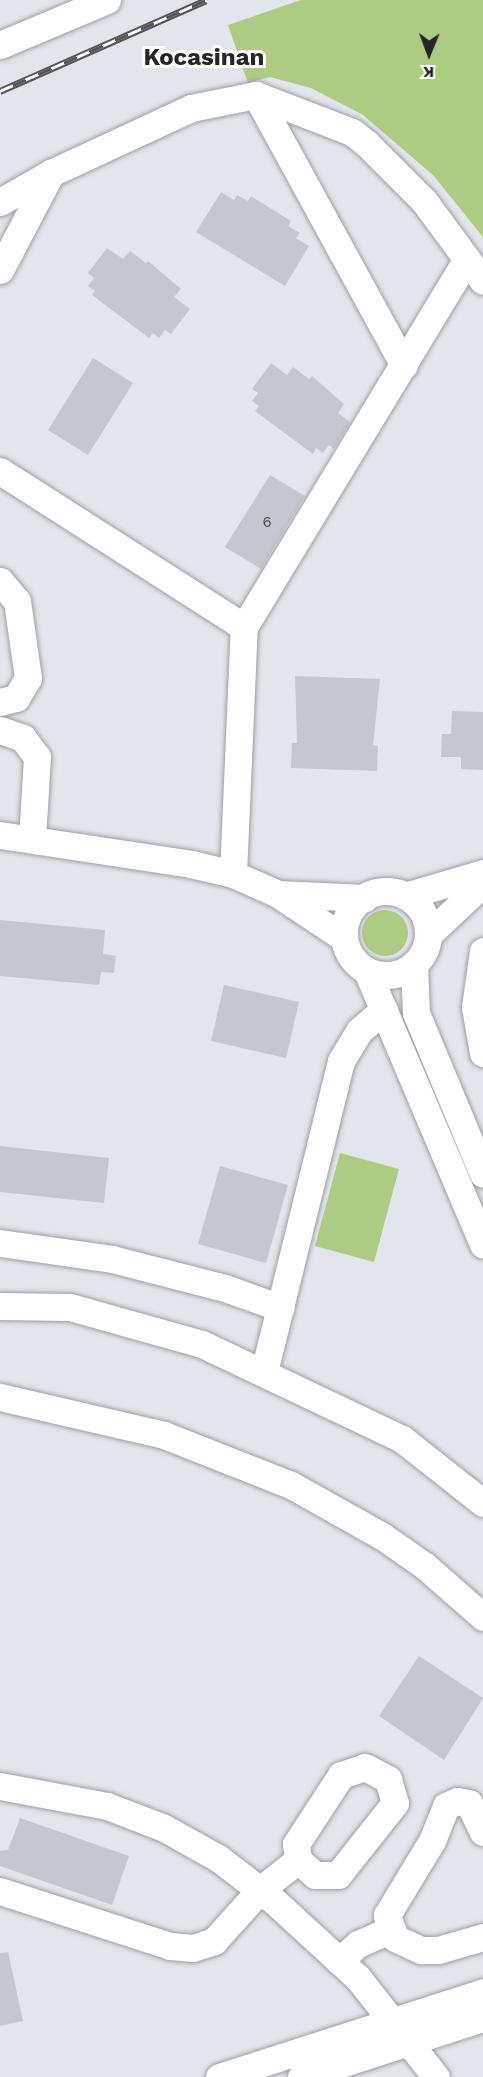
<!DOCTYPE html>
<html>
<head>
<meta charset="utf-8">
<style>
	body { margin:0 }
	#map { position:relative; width:483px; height:2077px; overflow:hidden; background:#e4e4ec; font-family:"Work Sans",sans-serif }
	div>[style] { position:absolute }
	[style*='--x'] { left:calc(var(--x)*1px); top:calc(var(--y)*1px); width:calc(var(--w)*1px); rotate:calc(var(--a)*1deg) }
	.green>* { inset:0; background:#accb83 }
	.round { border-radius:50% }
	.building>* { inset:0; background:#c6c6ce }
	.roads { filter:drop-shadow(0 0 2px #9e9ea5) drop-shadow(0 0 2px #9e9ea5) }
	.minor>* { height:27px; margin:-13.5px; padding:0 13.5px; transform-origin:13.5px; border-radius:13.5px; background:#fff }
	.minor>.ring { margin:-13.5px; padding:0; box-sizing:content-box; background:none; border:27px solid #fff; border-radius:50% }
	.rail>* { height:7px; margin-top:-3.5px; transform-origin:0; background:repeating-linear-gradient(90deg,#fff 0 14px,#555558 0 28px); box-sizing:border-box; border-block:2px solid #555558 }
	span { translate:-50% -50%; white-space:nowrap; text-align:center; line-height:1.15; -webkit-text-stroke:6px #fff; paint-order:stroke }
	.number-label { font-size:15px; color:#4e4e52 }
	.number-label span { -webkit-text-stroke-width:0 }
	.district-label { font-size:24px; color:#262628; font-weight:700 }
	.north { position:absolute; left:399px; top:24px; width:60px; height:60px; -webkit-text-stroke:4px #fff; paint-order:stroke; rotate:181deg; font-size:16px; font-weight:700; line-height:24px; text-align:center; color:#262628 }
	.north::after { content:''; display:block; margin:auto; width:21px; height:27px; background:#262628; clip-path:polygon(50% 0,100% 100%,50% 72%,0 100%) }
</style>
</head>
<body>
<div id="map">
	<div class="green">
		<i style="clip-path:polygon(301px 0,483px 0,483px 237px,433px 175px,363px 115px,311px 88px,270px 77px,248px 83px,228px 25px)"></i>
		<i class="round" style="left:362px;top:910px;width:46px;height:46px"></i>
		<i style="clip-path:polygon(340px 1153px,399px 1169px,374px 1262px,315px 1246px)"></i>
	</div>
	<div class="building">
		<i style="clip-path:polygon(221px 192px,234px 200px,237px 195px,248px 201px,251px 196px,291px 221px,288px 226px,300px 233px,296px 238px,309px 246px,285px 286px,196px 232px)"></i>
		<i style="clip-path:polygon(107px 248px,123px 259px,130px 251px,146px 263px,148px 261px,181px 289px,174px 297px,190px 309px,171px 334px,165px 330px,159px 338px,153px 333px,149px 338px,92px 295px,95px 291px,88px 286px,94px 278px,88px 273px)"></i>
		<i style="clip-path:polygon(93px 358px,133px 383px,88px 455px,48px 430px)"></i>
		<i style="clip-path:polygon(271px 363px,287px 375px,293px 367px,309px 379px,312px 376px,344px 404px,338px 413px,350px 422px,334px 449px,329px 445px,323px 453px,316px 448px,313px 454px,255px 411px,259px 406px,252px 401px,258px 393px,252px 389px)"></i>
		<i style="clip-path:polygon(270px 475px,305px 496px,261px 569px,225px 547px)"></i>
		<i style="clip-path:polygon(295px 676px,380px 679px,373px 745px,378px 746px,377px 771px,291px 768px,292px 743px,297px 743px)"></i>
		<i style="clip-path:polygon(452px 711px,483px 712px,483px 770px,461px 769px,461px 757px,441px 757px,442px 734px,451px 734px)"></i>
		<i style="clip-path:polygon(0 920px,105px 930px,103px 954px,116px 956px,114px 973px,101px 972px,99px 985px,0 976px)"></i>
		<i style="clip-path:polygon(224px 985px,299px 1002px,286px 1058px,211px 1041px)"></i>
		<i style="clip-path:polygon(0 1146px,109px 1158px,104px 1203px,0 1192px)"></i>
		<i style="clip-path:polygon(220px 1166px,288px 1185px,266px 1263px,198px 1244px)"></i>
		<i style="clip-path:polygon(419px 1656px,483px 1698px,444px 1760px,379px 1716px)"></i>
		<i style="clip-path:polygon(20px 1818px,129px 1856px,112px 1905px,0 1866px,0 1851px,8px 1850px)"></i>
		<i style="clip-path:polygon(8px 1952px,23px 2021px,0 2026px,0 1953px)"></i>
	</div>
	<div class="roads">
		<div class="minor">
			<i style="--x:0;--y:45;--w:116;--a:-22.8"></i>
			<i style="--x:256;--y:95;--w:308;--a:61.3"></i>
			<i style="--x:0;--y:202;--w:59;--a:-29.6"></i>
			<i style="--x:51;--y:173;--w:154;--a:-24.9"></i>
			<i style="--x:191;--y:108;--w:66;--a:-11.3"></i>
			<i style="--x:256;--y:95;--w:103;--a:21.1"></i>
			<i style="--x:352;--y:132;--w:18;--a:38"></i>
			<i style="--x:366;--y:143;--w:82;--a:45"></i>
			<i style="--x:424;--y:201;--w:99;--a:53.6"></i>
			<i style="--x:0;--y:270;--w:110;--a:-62.3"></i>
			<i style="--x:0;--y:471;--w:290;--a:32.6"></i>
			<i style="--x:0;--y:581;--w:26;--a:50"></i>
			<i style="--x:17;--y:601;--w:78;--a:81.9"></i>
			<i style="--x:28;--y:678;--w:23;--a:121"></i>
			<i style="--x:16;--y:698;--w:16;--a:166"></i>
			<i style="--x:0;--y:730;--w:24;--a:19"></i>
			<i style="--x:23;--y:738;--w:24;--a:54"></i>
			<i style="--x:37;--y:757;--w:81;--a:93.5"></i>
			<i style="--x:0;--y:835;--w:193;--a:8.6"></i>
			<i style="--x:191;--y:864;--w:43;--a:13.4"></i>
			<i style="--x:233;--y:874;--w:49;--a:24"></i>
			<i style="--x:233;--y:874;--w:247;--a:-87.5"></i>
			<i style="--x:244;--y:627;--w:430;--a:-58.8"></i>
			<i class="ring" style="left:344px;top:891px;width:57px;height:57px"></i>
			<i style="--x:405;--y:896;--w:81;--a:-16.4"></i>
			<i style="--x:428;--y:935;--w:76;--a:-43.4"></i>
			<i style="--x:344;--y:938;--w:79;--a:-146.3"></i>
			<i style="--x:278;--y:894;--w:87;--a:2.6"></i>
			<i style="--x:483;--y:951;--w:57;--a:98.1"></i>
			<i style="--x:475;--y:1007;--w:47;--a:80.1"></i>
			<i style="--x:414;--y:964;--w:49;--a:87.7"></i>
			<i style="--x:416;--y:1013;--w:174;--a:67.4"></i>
			<i style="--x:367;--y:971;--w:297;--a:67"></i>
			<i style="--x:0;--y:1243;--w:113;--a:8.1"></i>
			<i style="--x:112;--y:1259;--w:117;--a:14.4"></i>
			<i style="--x:225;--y:1288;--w:59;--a:19.7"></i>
			<i style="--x:0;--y:1306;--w:70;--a:0.8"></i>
			<i style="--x:70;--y:1307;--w:137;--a:15.7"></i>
			<i style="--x:202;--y:1344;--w:221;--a:25.4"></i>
			<i style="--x:402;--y:1439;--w:103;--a:38.3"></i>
			<i style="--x:264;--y:1372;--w:320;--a:-76.1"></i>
			<i style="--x:341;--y:1061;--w:35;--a:-59"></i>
			<i style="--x:359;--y:1031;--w:33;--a:-41"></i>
			<i style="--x:0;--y:1397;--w:168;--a:13"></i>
			<i style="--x:164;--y:1435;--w:136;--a:21.5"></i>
			<i style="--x:291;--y:1485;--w:104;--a:29.3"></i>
			<i style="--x:382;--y:1536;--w:52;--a:34.9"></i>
			<i style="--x:425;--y:1566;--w:77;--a:41.3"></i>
			<i style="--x:365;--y:1767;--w:26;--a:28"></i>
			<i style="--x:388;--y:1779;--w:25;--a:74"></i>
			<i style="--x:395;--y:1803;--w:92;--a:128.4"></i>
			<i style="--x:338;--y:1875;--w:23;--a:180"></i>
			<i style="--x:315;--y:1875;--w:23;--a:-139"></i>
			<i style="--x:298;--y:1860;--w:16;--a:-97"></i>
			<i style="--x:296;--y:1844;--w:82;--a:-56.9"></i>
			<i style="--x:341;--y:1775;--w:25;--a:-18"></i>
			<i style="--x:0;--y:1786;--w:109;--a:10.6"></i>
			<i style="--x:107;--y:1806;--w:61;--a:21.1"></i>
			<i style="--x:164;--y:1828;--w:62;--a:29.1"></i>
			<i style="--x:218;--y:1858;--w:69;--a:37.4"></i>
			<i style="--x:273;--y:1900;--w:115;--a:42.5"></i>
			<i style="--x:358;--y:1978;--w:126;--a:51.8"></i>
			<i style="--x:483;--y:1832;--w:32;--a:-116"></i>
			<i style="--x:469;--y:1803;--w:12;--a:-171"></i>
			<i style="--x:457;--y:1801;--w:12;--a:156"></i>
			<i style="--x:446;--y:1806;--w:35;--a:112"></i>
			<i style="--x:433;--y:1839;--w:89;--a:121.2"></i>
			<i style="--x:387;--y:1915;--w:24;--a:71"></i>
			<i style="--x:395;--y:1938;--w:29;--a:25"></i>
			<i style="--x:421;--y:1950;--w:17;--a:0"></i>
			<i style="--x:438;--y:1950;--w:47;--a:-16.1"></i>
			<i style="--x:0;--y:1891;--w:179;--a:17.9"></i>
			<i style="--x:170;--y:1946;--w:23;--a:5"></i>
			<i style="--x:193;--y:1948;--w:22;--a:-18"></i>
			<i style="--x:214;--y:1941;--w:69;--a:-48"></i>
			<i style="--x:260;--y:1890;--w:48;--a:-38.3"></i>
			<i style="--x:339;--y:1961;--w:25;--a:-42"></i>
			<i style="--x:358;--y:1944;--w:35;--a:-24"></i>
			<i style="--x:219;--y:2077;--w:277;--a:-17.8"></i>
			<i style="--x:301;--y:2077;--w:191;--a:-18"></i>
		</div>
	</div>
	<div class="rail">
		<i style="--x:0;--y:91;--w:225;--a:-23.8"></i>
	</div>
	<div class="number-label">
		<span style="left:267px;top:523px">6</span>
	</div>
	<div class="district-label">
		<span style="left:204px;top:58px">Kocasinan</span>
	</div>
	<div class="north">K</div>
</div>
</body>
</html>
